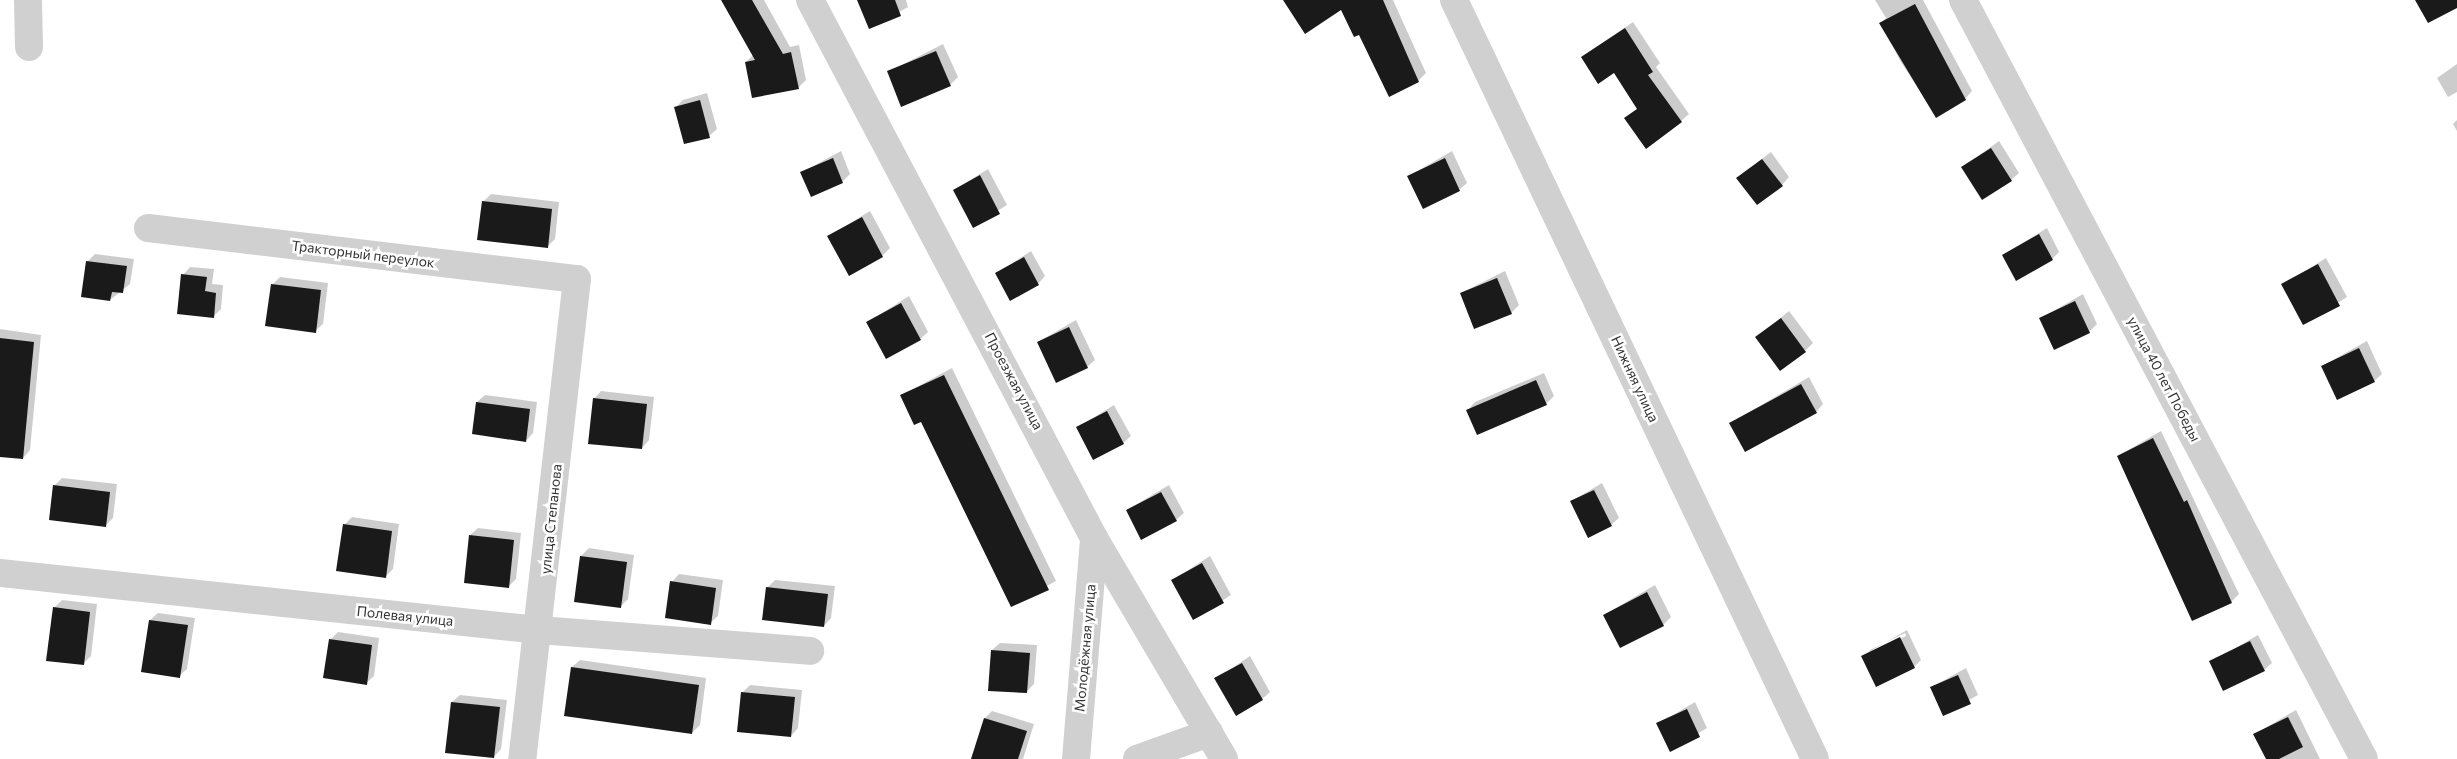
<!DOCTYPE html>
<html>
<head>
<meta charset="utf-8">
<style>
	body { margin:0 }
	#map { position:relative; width:2457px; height:759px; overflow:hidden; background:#fff; font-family:Commissioner,sans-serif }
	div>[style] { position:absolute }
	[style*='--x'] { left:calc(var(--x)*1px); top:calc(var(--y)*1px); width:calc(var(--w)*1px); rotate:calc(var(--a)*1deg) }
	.shadow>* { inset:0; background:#0003 }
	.building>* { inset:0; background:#1a1a1a }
	.minor>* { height:28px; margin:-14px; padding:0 14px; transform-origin:14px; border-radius:14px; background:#d0d0d0 }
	span { translate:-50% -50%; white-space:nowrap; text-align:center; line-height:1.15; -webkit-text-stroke:5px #fff; paint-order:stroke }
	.street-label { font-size:14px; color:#333 }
</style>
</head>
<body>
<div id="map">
	<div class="shadow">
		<i style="clip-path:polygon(723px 0,764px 0,790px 47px,799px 45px,806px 80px,798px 88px,746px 62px,754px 54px)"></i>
		<i style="clip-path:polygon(858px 0,906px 0,908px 7px,870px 28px)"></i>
		<i style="clip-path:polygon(1284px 0,1393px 0,1426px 73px,1418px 81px,1360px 33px,1341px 8px)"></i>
		<i style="clip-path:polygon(1875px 0,1923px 0,1972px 91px,1965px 99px,1936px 116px,1901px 62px,1880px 24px,1886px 18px)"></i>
		<i style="clip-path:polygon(1633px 22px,1660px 63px,1656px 67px,1689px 114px,1681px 121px,1625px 119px,1638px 108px,1615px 72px,1582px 57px)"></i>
		<i style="clip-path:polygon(943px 44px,958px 77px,950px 85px,888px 72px)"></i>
		<i style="clip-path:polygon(2457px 64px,2457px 92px,2448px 97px,2437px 78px)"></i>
		<i style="clip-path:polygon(707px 93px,717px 129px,709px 136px,676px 107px,683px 100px)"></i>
		<i style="clip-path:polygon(2457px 120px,2457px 131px,2453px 124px)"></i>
		<i style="clip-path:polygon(1999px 141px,2019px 173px,2011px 180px,1963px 167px)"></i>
		<i style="clip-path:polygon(841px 151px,850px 174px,842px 182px,802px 172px)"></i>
		<i style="clip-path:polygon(1452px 151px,1467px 183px,1459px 190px,1409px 176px)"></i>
		<i style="clip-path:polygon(1771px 152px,1789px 177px,1782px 185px,1746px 171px)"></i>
		<i style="clip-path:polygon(988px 169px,1007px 205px,973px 226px,954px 190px)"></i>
		<i style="clip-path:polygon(491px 194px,559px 202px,555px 239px,547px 247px,483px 202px)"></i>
		<i style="clip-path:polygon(870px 211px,890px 248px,882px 256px,829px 236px)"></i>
		<i style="clip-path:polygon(2047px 228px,2059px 252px,2052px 259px,2003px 255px)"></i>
		<i style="clip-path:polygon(1031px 251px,1045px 276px,1038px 284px,997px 273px)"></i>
		<i style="clip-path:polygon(95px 254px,134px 259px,130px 284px,110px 300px,87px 262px)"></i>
		<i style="clip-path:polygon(2326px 258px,2347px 297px,2304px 324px,2283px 285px)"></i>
		<i style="clip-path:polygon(190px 267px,214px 269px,212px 284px,223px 285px,221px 309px,214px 316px,183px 275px)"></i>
		<i style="clip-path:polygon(1505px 271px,1519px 305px,1511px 313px,1461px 293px)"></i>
		<i style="clip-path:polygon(280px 277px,328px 283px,323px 324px,315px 331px,272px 285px)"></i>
		<i style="clip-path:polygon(2083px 294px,2097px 324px,2089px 332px,2041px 318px)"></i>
		<i style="clip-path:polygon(909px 296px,928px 332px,920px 339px,868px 322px)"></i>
		<i style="clip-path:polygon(1789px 311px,1813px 343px,1805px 351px,1757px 337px)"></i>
		<i style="clip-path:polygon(1076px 320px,1095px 360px,1087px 367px,1038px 342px)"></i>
		<i style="clip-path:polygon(0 329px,41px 335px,30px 450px,23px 458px,0 455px)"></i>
		<i style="clip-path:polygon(2367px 341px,2382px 374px,2374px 381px,2322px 366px)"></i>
		<i style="clip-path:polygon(952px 368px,1056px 581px,1012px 605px,922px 420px,902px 395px)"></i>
		<i style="clip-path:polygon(1544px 373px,1554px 396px,1546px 404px,1468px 410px,1475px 402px)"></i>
		<i style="clip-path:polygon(1809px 377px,1823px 404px,1816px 412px,1731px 423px)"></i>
		<i style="clip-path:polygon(601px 391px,654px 397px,649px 440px,642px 448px,594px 399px)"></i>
		<i style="clip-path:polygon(485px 395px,537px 402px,533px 433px,526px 441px,477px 402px)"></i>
		<i style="clip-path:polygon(1114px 405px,1131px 436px,1123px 443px,1077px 428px)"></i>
		<i style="clip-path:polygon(2161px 431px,2239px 594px,2231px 602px,2118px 456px)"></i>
		<i style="clip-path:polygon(62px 478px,117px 484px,113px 518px,105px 526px,54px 486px)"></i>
		<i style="clip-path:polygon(1602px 483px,1619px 518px,1611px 525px,1572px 501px)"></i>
		<i style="clip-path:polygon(1169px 485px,1184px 513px,1176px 520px,1127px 510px)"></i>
		<i style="clip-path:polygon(352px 517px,399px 524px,393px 569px,385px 577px,344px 525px)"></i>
		<i style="clip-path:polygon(478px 528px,521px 533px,516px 579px,508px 587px,470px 535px)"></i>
		<i style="clip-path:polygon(589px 548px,634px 555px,628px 599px,620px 607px,576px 600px,581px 556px)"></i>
		<i style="clip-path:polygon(1210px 556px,1231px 595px,1194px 619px,1173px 580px)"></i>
		<i style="clip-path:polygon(679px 574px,723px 580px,718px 616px,710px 623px,672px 582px)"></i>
		<i style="clip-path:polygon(775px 580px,835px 586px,831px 618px,824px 626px,767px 588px)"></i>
		<i style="clip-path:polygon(1655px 585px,1671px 617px,1663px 625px,1604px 615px)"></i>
		<i style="clip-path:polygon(62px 600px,97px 604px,91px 656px,83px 664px,54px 608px)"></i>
		<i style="clip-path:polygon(158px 613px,195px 618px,187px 669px,179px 676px,150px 620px)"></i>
		<i style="clip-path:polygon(evenodd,1907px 630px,1921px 660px,1914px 667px,1862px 656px,1907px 630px,1905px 633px,1906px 636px,1870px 653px,1870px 650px,1905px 633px)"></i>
		<i style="clip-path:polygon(338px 632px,379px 638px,374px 676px,366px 683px,330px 640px)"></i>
		<i style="clip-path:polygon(2258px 635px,2272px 663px,2264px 670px,2211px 662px)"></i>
		<i style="clip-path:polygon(1000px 643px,1037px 645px,1034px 684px,1026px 692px,992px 650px)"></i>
		<i style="clip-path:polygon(1250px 656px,1270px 692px,1262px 699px,1216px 679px)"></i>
		<i style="clip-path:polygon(580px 660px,706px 678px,700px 725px,692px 733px,572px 667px)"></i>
		<i style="clip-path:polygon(1966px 668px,1978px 695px,1944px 714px,1932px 687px)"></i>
		<i style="clip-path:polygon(750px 685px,802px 690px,798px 728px,791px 736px,742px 693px)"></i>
		<i style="clip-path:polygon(460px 695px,507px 700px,501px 749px,494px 757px,452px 702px)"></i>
		<i style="clip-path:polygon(1695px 702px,1707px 728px,1671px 750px,1658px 724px)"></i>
		<i style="clip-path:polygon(2296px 710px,2320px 759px,2270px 759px,2255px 734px)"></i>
		<i style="clip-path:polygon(992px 711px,1034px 724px,1023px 759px,972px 759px,985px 718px)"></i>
	</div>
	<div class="building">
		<i style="clip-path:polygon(721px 0,752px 0,783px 54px,791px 52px,799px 89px,752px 98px,745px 62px,755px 60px)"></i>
		<i style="clip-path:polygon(857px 0,895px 0,901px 16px,869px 29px)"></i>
		<i style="clip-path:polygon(1283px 0,1383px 0,1419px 82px,1389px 97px,1359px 35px,1354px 37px,1341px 10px,1305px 34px)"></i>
		<i style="clip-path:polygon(2415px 0,2457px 0,2457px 8px,2428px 23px)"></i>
		<i style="clip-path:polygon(1915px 4px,1966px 100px,1936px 118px,1879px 23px)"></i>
		<i style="clip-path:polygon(1625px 28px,1653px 72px,1648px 75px,1682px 122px,1646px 149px,1624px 118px,1637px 109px,1614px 73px,1598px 84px,1581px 57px)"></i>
		<i style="clip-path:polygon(936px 51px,951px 86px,901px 107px,887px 71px)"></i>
		<i style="clip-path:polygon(700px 100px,710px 138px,684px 144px,674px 107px)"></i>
		<i style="clip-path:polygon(1991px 148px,2012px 181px,1982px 200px,1961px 167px)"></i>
		<i style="clip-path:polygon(833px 158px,843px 183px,811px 197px,800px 172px)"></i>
		<i style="clip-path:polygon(1445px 158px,1460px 191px,1423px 209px,1407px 176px)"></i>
		<i style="clip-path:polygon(1762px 159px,1783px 186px,1757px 205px,1736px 178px)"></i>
		<i style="clip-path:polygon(980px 175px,1000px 214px,973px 228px,953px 190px)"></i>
		<i style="clip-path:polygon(482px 201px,552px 209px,548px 248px,477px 240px)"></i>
		<i style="clip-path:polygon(862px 217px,883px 257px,849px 276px,827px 236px)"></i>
		<i style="clip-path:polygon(2039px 234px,2053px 260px,2016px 281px,2002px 255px)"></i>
		<i style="clip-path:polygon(1024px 257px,1039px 285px,1010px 301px,995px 273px)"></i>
		<i style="clip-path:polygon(86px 261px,127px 266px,123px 293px,112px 292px,110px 301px,81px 297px)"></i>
		<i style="clip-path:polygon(2318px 264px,2340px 306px,2303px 325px,2281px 284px)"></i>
		<i style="clip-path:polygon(181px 274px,207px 277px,205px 291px,216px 293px,214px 318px,177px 314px)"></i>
		<i style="clip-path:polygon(1497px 278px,1512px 314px,1474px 329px,1460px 293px)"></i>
		<i style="clip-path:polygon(271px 284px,321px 290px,316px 333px,265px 326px)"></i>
		<i style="clip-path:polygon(2075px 301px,2090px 333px,2054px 350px,2039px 318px)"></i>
		<i style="clip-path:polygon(901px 303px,921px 340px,886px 359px,866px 322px)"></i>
		<i style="clip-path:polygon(1781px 318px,1806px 352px,1780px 371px,1755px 337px)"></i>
		<i style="clip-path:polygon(1069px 327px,1088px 368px,1056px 383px,1037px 342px)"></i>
		<i style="clip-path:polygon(0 338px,34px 342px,23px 459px,0 457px)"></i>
		<i style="clip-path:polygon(2359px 348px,2375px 382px,2337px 400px,2321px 366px)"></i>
		<i style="clip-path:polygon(944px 375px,1049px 590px,1011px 607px,921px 422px,914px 425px,900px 395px)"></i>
		<i style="clip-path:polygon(1536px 380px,1547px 405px,1477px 435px,1466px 410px)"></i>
		<i style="clip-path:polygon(1801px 384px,1817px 413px,1745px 452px,1729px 423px)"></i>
		<i style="clip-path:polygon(593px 398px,647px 404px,642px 449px,588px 444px)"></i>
		<i style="clip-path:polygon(476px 402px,530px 409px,526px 442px,472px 434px)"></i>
		<i style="clip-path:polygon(1107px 411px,1124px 444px,1093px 460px,1076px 427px)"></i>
		<i style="clip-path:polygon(2153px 438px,2184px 502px,2187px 500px,2232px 603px,2192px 621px,2117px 456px)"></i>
		<i style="clip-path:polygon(53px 485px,110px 492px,106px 527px,49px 520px)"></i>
		<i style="clip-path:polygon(1594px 490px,1612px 526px,1588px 538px,1570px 501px)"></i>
		<i style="clip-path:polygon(1161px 492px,1177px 521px,1141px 540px,1126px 510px)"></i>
		<i style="clip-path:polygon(343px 524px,392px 531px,386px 578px,336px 571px)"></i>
		<i style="clip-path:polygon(469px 535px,514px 540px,509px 588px,464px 583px)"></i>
		<i style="clip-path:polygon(580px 556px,627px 562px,621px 608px,574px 602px)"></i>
		<i style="clip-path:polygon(1202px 563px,1224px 603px,1193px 620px,1171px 580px)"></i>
		<i style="clip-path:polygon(670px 581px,716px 588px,711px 625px,665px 618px)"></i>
		<i style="clip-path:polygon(766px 587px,828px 594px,824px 627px,762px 620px)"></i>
		<i style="clip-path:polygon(1647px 592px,1664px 626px,1620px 648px,1603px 615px)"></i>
		<i style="clip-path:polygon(53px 607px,90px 612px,84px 665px,46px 661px)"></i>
		<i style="clip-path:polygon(149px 620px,188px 625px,180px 678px,141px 672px)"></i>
		<i style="clip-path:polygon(1900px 637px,1915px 668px,1876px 687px,1861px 656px)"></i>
		<i style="clip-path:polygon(329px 639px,372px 645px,367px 685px,323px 678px)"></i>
		<i style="clip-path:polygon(2250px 641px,2265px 671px,2223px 691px,2209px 661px)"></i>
		<i style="clip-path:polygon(991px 650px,1030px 653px,1027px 693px,988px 691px)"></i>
		<i style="clip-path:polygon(1242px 663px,1263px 700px,1236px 716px,1214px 678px)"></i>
		<i style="clip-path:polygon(571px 667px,699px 685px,692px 734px,564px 716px)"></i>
		<i style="clip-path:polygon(1958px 675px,1971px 704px,1943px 716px,1930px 687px)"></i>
		<i style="clip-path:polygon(741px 692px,795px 697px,791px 737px,737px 732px)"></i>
		<i style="clip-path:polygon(451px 702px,500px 707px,494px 758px,445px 753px)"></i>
		<i style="clip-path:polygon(1687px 709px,1700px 737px,1670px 752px,1656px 723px)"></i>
		<i style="clip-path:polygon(2288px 717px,2303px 747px,2279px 759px,2266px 759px,2253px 734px)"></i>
		<i style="clip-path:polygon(984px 718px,1027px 731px,1018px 759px,971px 759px)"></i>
	</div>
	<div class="minor">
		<i style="--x:28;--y:0;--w:47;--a:88.8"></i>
		<i style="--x:810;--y:0;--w:608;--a:62.17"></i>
		<i style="--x:1094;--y:538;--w:256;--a:59.5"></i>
		<i style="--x:1454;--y:0;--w:840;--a:64.56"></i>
		<i style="--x:1963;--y:0;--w:858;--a:62.15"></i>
		<i style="--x:148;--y:228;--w:432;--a:6.8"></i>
		<i style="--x:577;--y:279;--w:483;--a:96.5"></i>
		<i style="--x:0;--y:573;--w:542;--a:6.04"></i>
		<i style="--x:539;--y:630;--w:272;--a:4.4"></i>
		<i style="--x:1076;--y:759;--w:222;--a:-85.3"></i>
		<i style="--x:1137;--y:759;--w:77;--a:-19.9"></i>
	</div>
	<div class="street-label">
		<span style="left:363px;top:254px;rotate:7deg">Тракторный переулок</span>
		<span style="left:1635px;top:379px;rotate:65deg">Нижняя улица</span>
		<span style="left:2164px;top:379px;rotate:62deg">улица 40 лет Победы</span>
		<span style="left:1014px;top:381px;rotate:62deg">Проезжая улица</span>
		<span style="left:551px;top:519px;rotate:-84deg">улица Степанова</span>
		<span style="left:405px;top:616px;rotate:6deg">Полевая улица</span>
		<span style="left:1085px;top:648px;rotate:-85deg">Молодёжная улица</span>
	</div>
</div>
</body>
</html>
